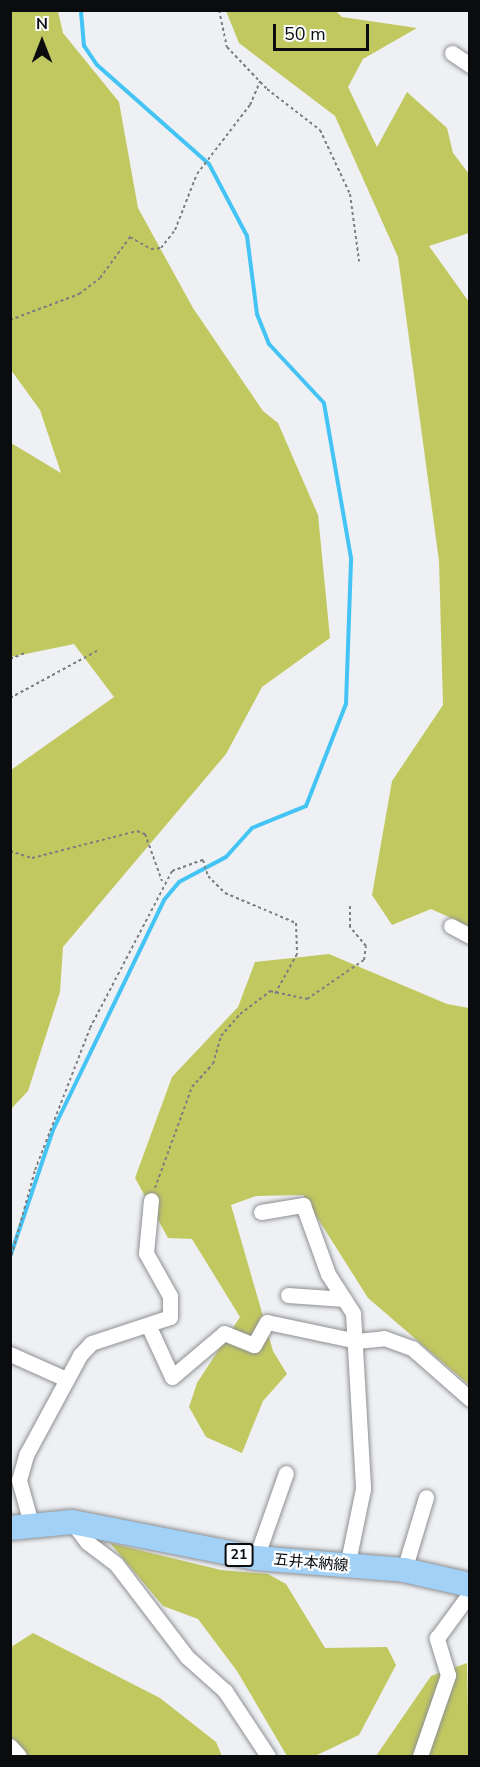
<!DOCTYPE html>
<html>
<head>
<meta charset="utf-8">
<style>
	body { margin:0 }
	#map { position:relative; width:480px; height:1767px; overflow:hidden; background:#eef0f3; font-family:"Nunito Sans","Noto Sans JP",sans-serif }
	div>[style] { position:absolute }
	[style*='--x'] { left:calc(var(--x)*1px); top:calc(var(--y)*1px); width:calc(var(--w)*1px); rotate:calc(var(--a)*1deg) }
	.forest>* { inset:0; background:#c2c860 }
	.stream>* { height:4px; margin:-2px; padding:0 2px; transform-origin:2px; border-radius:2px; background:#43c4f4 }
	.path>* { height:2px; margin-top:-1px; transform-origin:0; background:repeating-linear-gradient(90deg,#7d7e80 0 3px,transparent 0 6px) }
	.roads { filter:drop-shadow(0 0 2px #8e8f92) drop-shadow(0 0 2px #8e8f92) }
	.street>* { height:15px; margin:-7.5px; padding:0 7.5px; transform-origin:7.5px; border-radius:7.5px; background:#fff }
	.primary>* { height:24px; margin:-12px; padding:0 12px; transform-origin:12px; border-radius:12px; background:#a1d1f6 }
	span { translate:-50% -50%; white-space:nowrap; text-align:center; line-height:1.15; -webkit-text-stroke:4.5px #fcfdff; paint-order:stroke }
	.shield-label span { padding:2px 4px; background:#fcfdff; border:2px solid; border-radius:4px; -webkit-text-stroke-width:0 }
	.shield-label { font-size:14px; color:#0b0c0d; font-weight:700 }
	.street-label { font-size:15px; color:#0b0c0d }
	.frame { position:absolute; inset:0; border:12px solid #0b0c0d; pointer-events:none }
	.north { position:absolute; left:12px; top:12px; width:60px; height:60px; -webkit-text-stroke:4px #fcfdff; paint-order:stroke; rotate:0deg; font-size:16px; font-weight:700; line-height:24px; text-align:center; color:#0b0c0d }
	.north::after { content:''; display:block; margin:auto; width:21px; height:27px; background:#0b0c0d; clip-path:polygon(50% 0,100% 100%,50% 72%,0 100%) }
	.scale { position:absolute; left:273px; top:24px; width:96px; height:27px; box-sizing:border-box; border:3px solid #0b0c0d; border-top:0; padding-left:8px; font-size:18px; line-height:21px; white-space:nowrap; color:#0b0c0d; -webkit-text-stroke:4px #fcfdff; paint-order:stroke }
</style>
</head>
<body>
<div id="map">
	<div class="forest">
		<i style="clip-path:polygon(11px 10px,58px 11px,63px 33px,119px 102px,138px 208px,193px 308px,263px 411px,278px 423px,318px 515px,330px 638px,262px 687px,226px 754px,63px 947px,60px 992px,28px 1091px,11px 1109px,11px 770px,114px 697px,74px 644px,11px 657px,11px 443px,61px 473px,40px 410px,11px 370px)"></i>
		<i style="clip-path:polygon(226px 11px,336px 11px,342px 17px,417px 28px,363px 59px,348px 87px,377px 147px,407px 92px,447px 128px,453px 153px,469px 174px,469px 233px,429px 246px,469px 302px,469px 926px,431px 909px,392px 925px,372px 895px,392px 781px,443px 705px,439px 561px,398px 257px,335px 116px,239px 43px)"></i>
		<i style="clip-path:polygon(329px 954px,447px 1004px,469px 1008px,469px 1385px,368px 1298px,303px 1195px,256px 1196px,231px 1205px,273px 1351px,287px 1374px,263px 1401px,242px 1453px,206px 1437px,189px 1407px,197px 1383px,240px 1317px,192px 1239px,168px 1238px,135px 1178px,172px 1077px,238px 1007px,255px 962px)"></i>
		<i style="clip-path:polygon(110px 1543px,221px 1570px,268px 1574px,286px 1584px,325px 1648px,387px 1647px,396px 1665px,359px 1735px,315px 1756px,287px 1756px,237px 1671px,198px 1619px,163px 1606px)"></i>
		<i style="clip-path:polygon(33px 1633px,160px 1698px,216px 1742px,222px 1756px,11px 1756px,11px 1647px)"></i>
		<i style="clip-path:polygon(467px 1663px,469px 1756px,376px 1756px,431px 1676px)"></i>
	</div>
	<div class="stream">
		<i style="--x:10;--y:1257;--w:134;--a:-71.3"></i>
		<i style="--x:53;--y:1130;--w:255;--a:-64.2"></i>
		<i style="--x:164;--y:900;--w:23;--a:-50"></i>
		<i style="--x:179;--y:882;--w:53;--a:-28"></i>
		<i style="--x:226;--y:857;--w:39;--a:-48"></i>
		<i style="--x:252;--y:828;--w:58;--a:-22.2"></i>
		<i style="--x:306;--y:806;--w:110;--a:-68.6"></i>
		<i style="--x:346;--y:704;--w:146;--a:-88"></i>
		<i style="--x:351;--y:558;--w:157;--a:-99.9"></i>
		<i style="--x:324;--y:403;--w:81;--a:-133"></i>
		<i style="--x:269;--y:344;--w:32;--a:-112"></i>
		<i style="--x:257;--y:314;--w:79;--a:-97.3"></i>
		<i style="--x:247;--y:236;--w:81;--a:-117.8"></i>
		<i style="--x:209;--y:164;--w:149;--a:-138.5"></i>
		<i style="--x:97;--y:65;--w:23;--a:-124"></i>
		<i style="--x:84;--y:46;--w:36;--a:-95"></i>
	</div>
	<div class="path">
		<i style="--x:219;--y:10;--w:38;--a:78"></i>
		<i style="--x:227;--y:47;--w:58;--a:46.4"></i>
		<i style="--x:267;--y:89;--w:67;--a:37.7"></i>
		<i style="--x:320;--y:130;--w:71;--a:64.9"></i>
		<i style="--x:350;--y:194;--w:68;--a:82.3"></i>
		<i style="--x:10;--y:320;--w:74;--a:-20.6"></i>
		<i style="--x:79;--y:294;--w:26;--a:-37"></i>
		<i style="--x:100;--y:278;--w:51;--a:-53.8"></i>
		<i style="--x:130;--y:237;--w:24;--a:30"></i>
		<i style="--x:151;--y:249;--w:10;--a:-6"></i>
		<i style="--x:161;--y:248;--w:23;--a:-52"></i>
		<i style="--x:175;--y:230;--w:60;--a:-68.6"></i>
		<i style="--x:197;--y:174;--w:87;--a:-52.5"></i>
		<i style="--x:250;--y:105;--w:26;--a:-67"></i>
		<i style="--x:10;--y:659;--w:16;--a:-22"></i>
		<i style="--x:10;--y:698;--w:99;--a:-28.4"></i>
		<i style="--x:10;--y:851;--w:23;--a:18"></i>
		<i style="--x:32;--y:858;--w:108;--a:-14.4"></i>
		<i style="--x:137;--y:831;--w:9;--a:21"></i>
		<i style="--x:145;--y:834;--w:50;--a:70.1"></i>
		<i style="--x:155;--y:1188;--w:108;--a:-69.9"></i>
		<i style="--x:192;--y:1087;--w:31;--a:-48"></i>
		<i style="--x:213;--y:1064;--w:29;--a:-74"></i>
		<i style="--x:221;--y:1036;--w:29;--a:-49"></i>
		<i style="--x:240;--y:1014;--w:38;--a:-37"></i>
		<i style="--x:270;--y:991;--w:38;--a:12"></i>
		<i style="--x:307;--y:999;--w:69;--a:-34.4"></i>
		<i style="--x:364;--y:960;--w:14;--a:-82"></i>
		<i style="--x:366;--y:946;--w:25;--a:-130"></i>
		<i style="--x:350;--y:927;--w:24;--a:-90"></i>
		<i style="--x:10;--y:1261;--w:94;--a:-74.6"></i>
		<i style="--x:35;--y:1170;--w:152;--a:-68.8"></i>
		<i style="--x:90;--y:1028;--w:177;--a:-62.4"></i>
		<i style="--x:172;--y:871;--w:33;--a:-20"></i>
		<i style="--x:203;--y:860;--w:17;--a:73"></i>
		<i style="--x:208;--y:876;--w:24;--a:45"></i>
		<i style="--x:225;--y:893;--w:77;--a:22.9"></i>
		<i style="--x:296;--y:923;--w:31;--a:88"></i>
		<i style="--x:297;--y:954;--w:46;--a:118.8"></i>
	</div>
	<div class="roads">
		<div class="street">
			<i style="--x:452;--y:53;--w:22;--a:34"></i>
			<i style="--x:451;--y:926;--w:21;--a:28"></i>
			<i style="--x:261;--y:1212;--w:43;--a:-9.5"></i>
			<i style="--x:303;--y:1205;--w:73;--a:70.1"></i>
			<i style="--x:328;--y:1274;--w:46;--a:57.3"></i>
			<i style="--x:353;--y:1313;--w:176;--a:86.7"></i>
			<i style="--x:363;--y:1489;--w:79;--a:101.7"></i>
			<i style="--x:288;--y:1295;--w:56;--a:4.1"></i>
			<i style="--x:149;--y:1327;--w:55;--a:65.3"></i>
			<i style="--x:172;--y:1377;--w:68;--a:-40.2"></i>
			<i style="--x:224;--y:1333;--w:32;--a:22"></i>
			<i style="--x:254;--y:1345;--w:26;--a:-61"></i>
			<i style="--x:267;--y:1322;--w:92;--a:11.9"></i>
			<i style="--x:357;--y:1341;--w:27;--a:-6"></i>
			<i style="--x:384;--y:1338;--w:30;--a:20"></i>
			<i style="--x:412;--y:1348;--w:77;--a:41.3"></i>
			<i style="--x:10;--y:1354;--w:61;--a:24.1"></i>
			<i style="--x:72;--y:1522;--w:25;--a:53"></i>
			<i style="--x:87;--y:1542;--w:36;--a:37"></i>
			<i style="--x:116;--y:1564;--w:117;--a:52.6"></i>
			<i style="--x:187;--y:1657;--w:51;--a:41.8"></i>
			<i style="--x:225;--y:1691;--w:78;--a:56.5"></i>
			<i style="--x:32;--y:1527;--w:49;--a:-105.5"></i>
			<i style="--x:19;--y:1480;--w:26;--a:-74"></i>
			<i style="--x:26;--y:1455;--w:114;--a:-61.6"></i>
			<i style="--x:80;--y:1355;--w:16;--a:-47"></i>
			<i style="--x:91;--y:1343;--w:83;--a:-18.2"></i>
			<i style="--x:170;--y:1317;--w:21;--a:-90"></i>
			<i style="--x:170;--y:1296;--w:49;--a:-119.2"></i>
			<i style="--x:146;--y:1253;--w:53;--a:-84.6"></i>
			<i style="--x:256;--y:1558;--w:90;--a:-70.6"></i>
			<i style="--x:404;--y:1570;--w:76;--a:-73.2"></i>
			<i style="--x:10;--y:1746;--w:13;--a:48"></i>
			<i style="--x:420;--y:1756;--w:86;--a:-70.9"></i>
			<i style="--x:448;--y:1675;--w:39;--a:-107"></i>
			<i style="--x:437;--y:1638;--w:56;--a:-53.7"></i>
		</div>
		<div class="primary">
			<i style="--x:10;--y:1528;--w:62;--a:-5.5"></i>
			<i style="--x:72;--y:1522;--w:187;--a:11.1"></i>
			<i style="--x:256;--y:1558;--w:148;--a:4.6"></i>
			<i style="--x:404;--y:1570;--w:68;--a:12.8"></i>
		</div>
	</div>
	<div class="shield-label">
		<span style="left:239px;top:1555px">21</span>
	</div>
	<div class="street-label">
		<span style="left:311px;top:1563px;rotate:5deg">五井本納線</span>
	</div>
	<div class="frame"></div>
	<div class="north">N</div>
	<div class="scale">50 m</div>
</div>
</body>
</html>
